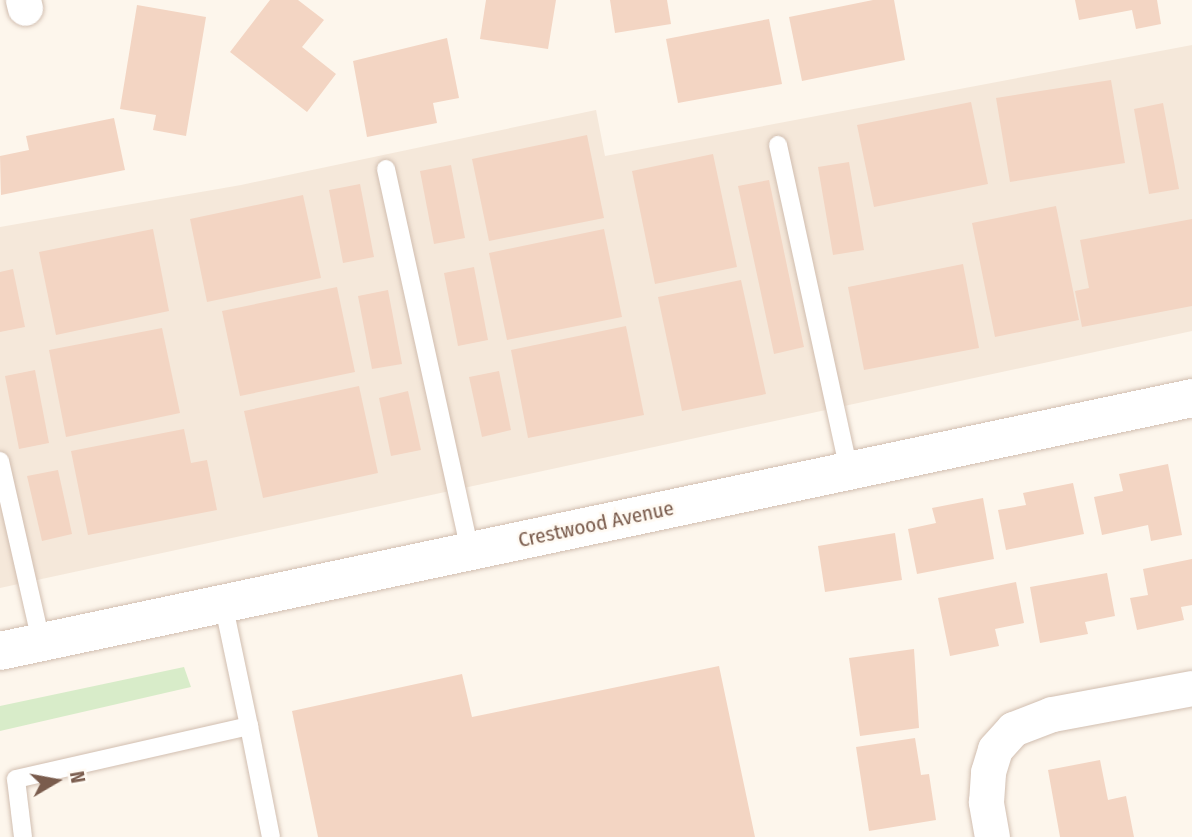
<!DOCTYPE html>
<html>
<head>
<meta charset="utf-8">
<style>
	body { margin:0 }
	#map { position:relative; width:1192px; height:837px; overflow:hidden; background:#fdf6ec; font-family:"Fira Sans Condensed",sans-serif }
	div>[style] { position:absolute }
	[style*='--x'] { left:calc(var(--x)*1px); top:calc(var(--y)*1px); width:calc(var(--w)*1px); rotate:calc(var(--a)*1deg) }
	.residential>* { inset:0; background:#f5e8da }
	.green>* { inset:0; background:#d8ecc9 }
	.building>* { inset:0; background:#f3d5c3 }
	.roads { filter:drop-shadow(0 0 2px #d1beb0) drop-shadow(0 0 2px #d1beb0) }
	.lane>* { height:18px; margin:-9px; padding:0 9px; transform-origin:9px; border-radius:9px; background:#fff }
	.street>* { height:35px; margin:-17.5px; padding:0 17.5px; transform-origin:17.5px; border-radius:17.5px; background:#fff }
	.secondary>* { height:38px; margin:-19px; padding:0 19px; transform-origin:19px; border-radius:19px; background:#fff }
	span { translate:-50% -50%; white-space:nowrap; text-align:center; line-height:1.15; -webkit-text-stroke:5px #fffaf3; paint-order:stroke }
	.street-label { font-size:21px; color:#7a5c4d }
	.north { position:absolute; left:21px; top:746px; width:70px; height:70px; -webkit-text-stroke:5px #fffaf3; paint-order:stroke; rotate:80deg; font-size:19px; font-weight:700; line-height:28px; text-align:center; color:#7a5c4d }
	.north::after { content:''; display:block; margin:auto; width:24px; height:32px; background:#7a5c4d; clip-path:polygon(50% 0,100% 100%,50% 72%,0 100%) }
</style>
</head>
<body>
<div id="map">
	<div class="residential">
		<i style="clip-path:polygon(1192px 45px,1192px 331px,0 588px,0 227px,241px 185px,596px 110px,605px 156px)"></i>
	</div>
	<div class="green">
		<i style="clip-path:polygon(184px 667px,191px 687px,0 731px,0 706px)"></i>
	</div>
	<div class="building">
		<i style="clip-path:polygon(270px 0,298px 0,324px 20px,302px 47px,336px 74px,307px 112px,230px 52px)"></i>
		<i style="clip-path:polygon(486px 0,556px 0,548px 49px,480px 39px)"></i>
		<i style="clip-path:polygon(610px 0,667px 0,671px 24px,615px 33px)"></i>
		<i style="clip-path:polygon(873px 0,894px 0,905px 60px,802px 81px,789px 17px)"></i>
		<i style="clip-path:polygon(1075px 0,1157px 0,1161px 24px,1136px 29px,1132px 10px,1079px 20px)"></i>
		<i style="clip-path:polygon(137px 5px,206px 17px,186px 136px,153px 130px,156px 115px,120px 109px)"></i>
		<i style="clip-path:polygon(769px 19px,782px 84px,678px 103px,666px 39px)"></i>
		<i style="clip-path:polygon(447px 38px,459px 98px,433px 103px,437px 123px,367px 137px,353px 61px)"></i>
		<i style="clip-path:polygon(1111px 80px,1125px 163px,1010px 182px,996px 98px)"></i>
		<i style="clip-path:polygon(971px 102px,988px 184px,874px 207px,857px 125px)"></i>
		<i style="clip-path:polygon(1163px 103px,1179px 189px,1149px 194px,1134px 109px)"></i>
		<i style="clip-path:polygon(114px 118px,125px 170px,1px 195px,0 156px,29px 150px,26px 136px)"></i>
		<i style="clip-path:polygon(587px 135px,604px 218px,489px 241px,472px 159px)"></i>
		<i style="clip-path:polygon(713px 154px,737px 267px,655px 284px,632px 171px)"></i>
		<i style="clip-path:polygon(849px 162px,864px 250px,833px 255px,818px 167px)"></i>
		<i style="clip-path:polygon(451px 165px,465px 238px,434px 244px,420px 171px)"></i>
		<i style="clip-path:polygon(769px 180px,804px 347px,774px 354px,738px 186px)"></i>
		<i style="clip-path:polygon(360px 184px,374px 257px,343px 263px,329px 190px)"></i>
		<i style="clip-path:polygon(303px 195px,321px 278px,207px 302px,190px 219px)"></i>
		<i style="clip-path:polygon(1056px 206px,1079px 320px,995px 337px,972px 223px)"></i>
		<i style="clip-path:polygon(1192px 219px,1192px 306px,1082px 327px,1075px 291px,1089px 288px,1080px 240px)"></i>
		<i style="clip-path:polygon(153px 229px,169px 311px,56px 335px,39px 252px)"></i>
		<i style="clip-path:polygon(604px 229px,622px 317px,507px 340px,489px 253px)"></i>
		<i style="clip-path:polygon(963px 264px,979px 348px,864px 370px,848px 287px)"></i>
		<i style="clip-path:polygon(474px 267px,488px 340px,458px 346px,444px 273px)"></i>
		<i style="clip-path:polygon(13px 269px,25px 327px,0 332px,0 272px)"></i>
		<i style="clip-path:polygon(741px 280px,766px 394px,682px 411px,658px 297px)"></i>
		<i style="clip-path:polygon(337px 287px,355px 372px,240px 396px,222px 311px)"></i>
		<i style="clip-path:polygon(388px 290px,402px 364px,372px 369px,358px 296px)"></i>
		<i style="clip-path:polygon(626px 326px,644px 415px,528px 438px,511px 350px)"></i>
		<i style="clip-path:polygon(162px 328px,180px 413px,66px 437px,49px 350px)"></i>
		<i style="clip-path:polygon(35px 370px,49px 443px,19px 449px,5px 376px)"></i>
		<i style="clip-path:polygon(499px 371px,511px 430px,482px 437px,469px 377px)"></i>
		<i style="clip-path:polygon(359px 386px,378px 473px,263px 498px,244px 411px)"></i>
		<i style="clip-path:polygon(408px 391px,421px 450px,391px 456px,379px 398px)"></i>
		<i style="clip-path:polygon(184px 429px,191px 463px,207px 460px,217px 510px,88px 535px,71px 451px)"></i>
		<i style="clip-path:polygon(1168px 464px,1182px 535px,1151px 541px,1148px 525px,1102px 535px,1094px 497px,1123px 491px,1119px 474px)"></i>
		<i style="clip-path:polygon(58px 470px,72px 534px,42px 541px,27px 476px)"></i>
		<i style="clip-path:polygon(1073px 483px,1084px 534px,1006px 550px,998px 510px,1026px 505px,1023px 493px)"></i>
		<i style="clip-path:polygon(983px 498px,994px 559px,917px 574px,908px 529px,936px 523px,932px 508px)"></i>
		<i style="clip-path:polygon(895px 533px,902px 580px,825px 592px,818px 546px)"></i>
		<i style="clip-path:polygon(1192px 559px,1192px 605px,1181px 607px,1184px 620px,1137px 630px,1130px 598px,1148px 595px,1143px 569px)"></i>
		<i style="clip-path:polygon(1107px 573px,1115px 616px,1085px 622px,1088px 634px,1040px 643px,1030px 587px)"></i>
		<i style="clip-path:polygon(1016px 582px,1024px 623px,995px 629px,999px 646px,950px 656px,938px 598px)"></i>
		<i style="clip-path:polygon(914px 649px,919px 728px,860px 736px,849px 658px)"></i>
		<i style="clip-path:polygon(719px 666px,755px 837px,318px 837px,292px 711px,462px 674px,472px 717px)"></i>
		<i style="clip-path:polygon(915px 738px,921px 775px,929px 774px,936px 820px,869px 831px,856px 747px)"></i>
		<i style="clip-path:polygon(1100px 760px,1108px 800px,1126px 796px,1134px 837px,1060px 837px,1048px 770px)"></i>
	</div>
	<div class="roads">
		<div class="lane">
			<i style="--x:778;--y:145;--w:334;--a:77.7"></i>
			<i style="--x:386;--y:169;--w:391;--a:77.6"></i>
			<i style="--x:0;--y:461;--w:185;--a:77.2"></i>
			<i style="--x:249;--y:726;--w:113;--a:78.8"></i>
			<i style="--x:23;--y:837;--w:58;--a:-96.9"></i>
			<i style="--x:16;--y:779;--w:239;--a:-12.8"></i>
			<i style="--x:249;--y:726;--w:126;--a:-101.9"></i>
		</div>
		<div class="street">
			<i style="--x:23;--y:0;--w:8;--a:76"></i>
			<i style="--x:992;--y:837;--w:36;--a:-100"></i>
			<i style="--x:986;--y:802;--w:30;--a:-86"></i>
			<i style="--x:988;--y:772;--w:24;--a:-73"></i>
			<i style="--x:995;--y:749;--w:27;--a:-48"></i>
			<i style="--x:1013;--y:729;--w:42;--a:-21"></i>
			<i style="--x:1052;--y:714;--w:142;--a:-10.5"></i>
		</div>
		<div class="secondary">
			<i style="--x:0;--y:651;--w:1219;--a:-11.98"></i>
		</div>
	</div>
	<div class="street-label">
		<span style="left:596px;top:524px;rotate:-12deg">Crestwood Avenue</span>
	</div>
	<div class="north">N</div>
</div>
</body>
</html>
